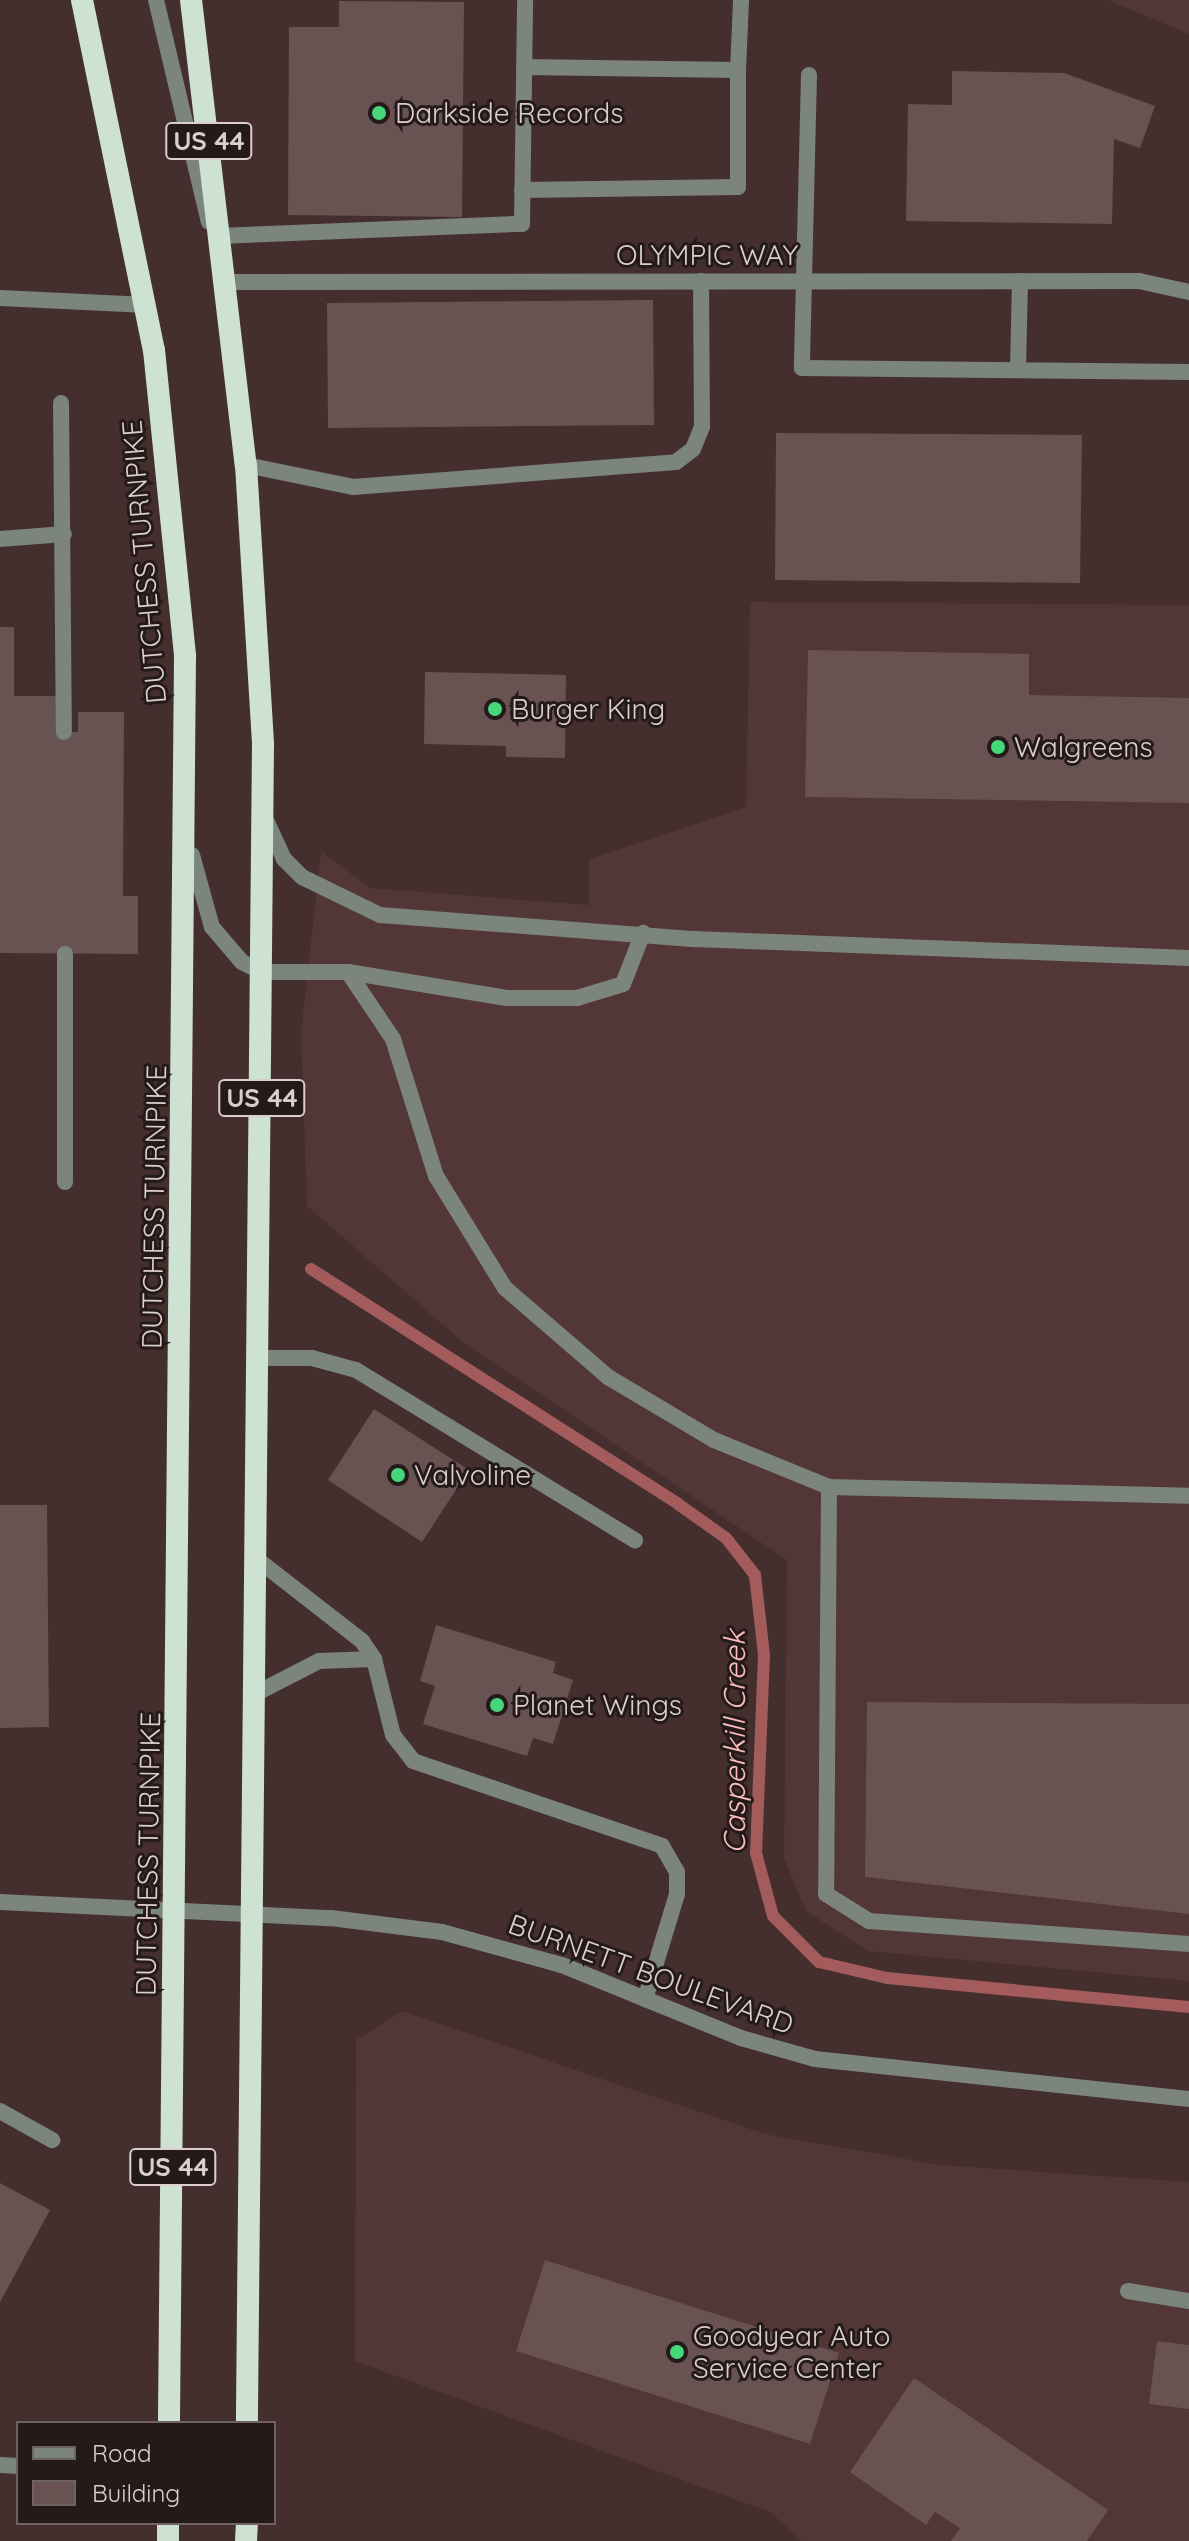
<!DOCTYPE html>
<html>
<head>
<meta charset="utf-8">
<style>
	body { margin:0 }
	#map { position:relative; width:1189px; height:2541px; overflow:hidden; background:#442f2e; font-family:Quicksand,sans-serif }
	div>[style] { position:absolute }
	[style*='--x'] { left:calc(var(--x)*1px); top:calc(var(--y)*1px); width:calc(var(--w)*1px); rotate:calc(var(--a)*1deg) }
	.built>* { inset:0; background:#533636 }
	.stream>* { height:12px; margin:-6px; padding:0 6px; transform-origin:6px; border-radius:6px; background:#a35b5c }
	.building>* { inset:0; background:#695252 }
	.service>* { height:16px; margin:-8px; padding:0 8px; transform-origin:8px; border-radius:8px; background:#7b847d }
	.minor>* { height:16px; margin:-8px; padding:0 8px; transform-origin:8px; border-radius:8px; background:#7b847d }
	.tertiary>* { height:16px; margin:-8px; padding:0 8px; transform-origin:8px; border-radius:8px; background:#7b847d }
	.trunk>* { height:22px; margin:-11px; padding:0 11px; transform-origin:11px; border-radius:11px; background:#cee2d2 }
	.dots>* { width:22px; height:22px; translate:-50% -50%; box-sizing:border-box; border:4px solid #241a1a; border-radius:50% }
	span { translate:-50% -50%; white-space:nowrap; text-align:center; line-height:1.15; -webkit-text-stroke:6px #241a1a; paint-order:stroke }
	.shield-label span { padding:2px 6px; background:#241a1a; border:2px solid; border-radius:6px; -webkit-text-stroke-width:0 }
	.shield-label { font-size:26px; color:#dccece; font-weight:700 }
	.poi-label { font-size:28px; color:#dccece }
	.left { translate:0 -50%; text-align:left }
	.street-label { font-size:28px; color:#dccece }
	.water-label { font-size:30px; color:#fcbcbb; font-style:italic }
	.legend { position:absolute; left:16px; top:2421px; width:260px; height:104px; box-sizing:border-box; background:#241a1a; border:2px solid #6e6262; margin:0; padding:10px 14px; list-style:none; font-size:24px; color:#dccece }
	.legend li { display:flex; align-items:center; gap:16px; height:40px }
	.legend b { width:40px; border:2px solid #6e6262 }
</style>
</head>
<body>
<div id="map">
	<div class="built">
		<i style="clip-path:polygon(1108px 0,1189px 0,1189px 34px)"></i>
		<i style="clip-path:polygon(750px 602px,1189px 605px,1189px 1981px,868px 1951px,806px 1911px,784px 1858px,787px 1560px,464px 1343px,307px 1206px,301px 1034px,321px 851px,370px 888px,589px 905px,589px 859px,746px 807px)"></i>
		<i style="clip-path:polygon(402px 2011px,765px 2134px,940px 2165px,1189px 2182px,1189px 2541px,801px 2541px,770px 2512px,355px 2361px,356px 2040px)"></i>
	</div>
	<div class="stream">
		<i style="--x:311;--y:1269;--w:436;--a:32.6"></i>
		<i style="--x:678;--y:1504;--w:59;--a:35.3"></i>
		<i style="--x:726;--y:1538;--w:47;--a:51.9"></i>
		<i style="--x:755;--y:1575;--w:81;--a:83.6"></i>
		<i style="--x:764;--y:1655;--w:198;--a:92.3"></i>
		<i style="--x:756;--y:1853;--w:65;--a:74.9"></i>
		<i style="--x:773;--y:1916;--w:65;--a:45"></i>
		<i style="--x:819;--y:1962;--w:70;--a:13.2"></i>
		<i style="--x:887;--y:1978;--w:303;--a:5.5"></i>
	</div>
	<div class="building">
		<i style="clip-path:polygon(339px 1px,464px 2px,462px 217px,288px 215px,289px 27px,339px 27px)"></i>
		<i style="clip-path:polygon(952px 71px,1064px 73px,1155px 106px,1140px 148px,1114px 139px,1112px 224px,906px 221px,908px 104px,952px 105px)"></i>
		<i style="clip-path:polygon(653px 300px,654px 425px,328px 428px,327px 303px)"></i>
		<i style="clip-path:polygon(776px 433px,1082px 435px,1080px 583px,775px 580px)"></i>
		<i style="clip-path:polygon(0 627px,14px 627px,14px 696px,59px 696px,59px 732px,78px 732px,78px 712px,124px 712px,123px 896px,138px 896px,138px 954px,0 953px)"></i>
		<i style="clip-path:polygon(808px 650px,1029px 654px,1029px 695px,1189px 698px,1189px 803px,805px 797px)"></i>
		<i style="clip-path:polygon(425px 672px,566px 675px,565px 758px,506px 757px,506px 746px,424px 744px)"></i>
		<i style="clip-path:polygon(374px 1409px,469px 1470px,422px 1542px,328px 1480px)"></i>
		<i style="clip-path:polygon(0 1505px,47px 1505px,49px 1727px,0 1728px)"></i>
		<i style="clip-path:polygon(436px 1625px,556px 1662px,553px 1673px,573px 1680px,553px 1744px,533px 1738px,527px 1756px,423px 1724px,435px 1686px,420px 1681px)"></i>
		<i style="clip-path:polygon(867px 1702px,1189px 1704px,1189px 1914px,865px 1877px)"></i>
		<i style="clip-path:polygon(0 2183px,50px 2210px,0 2302px)"></i>
		<i style="clip-path:polygon(545px 2260px,839px 2353px,810px 2444px,516px 2351px)"></i>
		<i style="clip-path:polygon(1157px 2341px,1189px 2345px,1189px 2409px,1149px 2404px)"></i>
		<i style="clip-path:polygon(914px 2378px,1108px 2510px,1087px 2541px,951px 2541px,960px 2528px,935px 2512px,926px 2525px,850px 2472px)"></i>
	</div>
	<div class="service">
		<i style="--x:738;--y:70;--w:70;--a:-87.5"></i>
		<i style="--x:809;--y:75;--w:293;--a:91.4"></i>
		<i style="--x:802;--y:368;--w:387;--a:0.6"></i>
		<i style="--x:522;--y:190;--w:216;--a:-0.8"></i>
		<i style="--x:738;--y:187;--w:117;--a:-90"></i>
		<i style="--x:738;--y:70;--w:214;--a:-179.2"></i>
		<i style="--x:218;--y:236;--w:304;--a:-2.3"></i>
		<i style="--x:522;--y:224;--w:224;--a:-89.2"></i>
		<i style="--x:0;--y:298;--w:147;--a:2.7"></i>
		<i style="--x:1018;--y:369;--w:88;--a:-88.7"></i>
		<i style="--x:61;--y:403;--w:329;--a:89.5"></i>
		<i style="--x:246;--y:465;--w:109;--a:11.6"></i>
		<i style="--x:353;--y:487;--w:324;--a:-4.4"></i>
		<i style="--x:676;--y:462;--w:21;--a:-37"></i>
		<i style="--x:693;--y:449;--w:24;--a:-68"></i>
		<i style="--x:702;--y:427;--w:146;--a:-90.4"></i>
		<i style="--x:0;--y:539;--w:64;--a:-4.5"></i>
		<i style="--x:266;--y:820;--w:43;--a:65.2"></i>
		<i style="--x:284;--y:859;--w:25;--a:45"></i>
		<i style="--x:302;--y:877;--w:87;--a:26"></i>
		<i style="--x:380;--y:915;--w:316;--a:4.4"></i>
		<i style="--x:695;--y:939;--w:494;--a:2.2"></i>
		<i style="--x:192;--y:855;--w:75;--a:74.5"></i>
		<i style="--x:212;--y:927;--w:46;--a:49.4"></i>
		<i style="--x:242;--y:962;--w:22;--a:27"></i>
		<i style="--x:262;--y:972;--w:86;--a:0"></i>
		<i style="--x:348;--y:972;--w:161;--a:9.3"></i>
		<i style="--x:507;--y:998;--w:70;--a:0"></i>
		<i style="--x:577;--y:998;--w:48;--a:-16.9"></i>
		<i style="--x:623;--y:984;--w:55;--a:-68.6"></i>
		<i style="--x:65;--y:954;--w:228;--a:90"></i>
		<i style="--x:348;--y:972;--w:81;--a:56.1"></i>
		<i style="--x:393;--y:1039;--w:144;--a:72.6"></i>
		<i style="--x:436;--y:1176;--w:132;--a:58.4"></i>
		<i style="--x:505;--y:1288;--w:136;--a:40.8"></i>
		<i style="--x:608;--y:1377;--w:123;--a:30.7"></i>
		<i style="--x:714;--y:1440;--w:124;--a:22.2"></i>
		<i style="--x:829;--y:1487;--w:360;--a:1.4"></i>
		<i style="--x:260;--y:1358;--w:52;--a:0"></i>
		<i style="--x:312;--y:1358;--w:46;--a:15.3"></i>
		<i style="--x:356;--y:1370;--w:327;--a:31.4"></i>
		<i style="--x:829;--y:1487;--w:407;--a:90.4"></i>
		<i style="--x:826;--y:1894;--w:51;--a:32.1"></i>
		<i style="--x:869;--y:1921;--w:321;--a:4.1"></i>
		<i style="--x:258;--y:1560;--w:132;--a:37.9"></i>
		<i style="--x:362;--y:1641;--w:22;--a:56"></i>
		<i style="--x:374;--y:1659;--w:78;--a:76"></i>
		<i style="--x:393;--y:1735;--w:33;--a:52"></i>
		<i style="--x:413;--y:1761;--w:263;--a:18.8"></i>
		<i style="--x:662;--y:1846;--w:30;--a:60"></i>
		<i style="--x:677;--y:1872;--w:22;--a:90"></i>
		<i style="--x:677;--y:1894;--w:110;--a:106.9"></i>
		<i style="--x:257;--y:1693;--w:70;--a:-27.3"></i>
		<i style="--x:319;--y:1661;--w:55;--a:-2.1"></i>
		<i style="--x:0;--y:2111;--w:60;--a:29.1"></i>
		<i style="--x:1128;--y:2291;--w:62;--a:9.3"></i>
		<i style="--x:0;--y:2465;--w:18;--a:3"></i>
	</div>
	<div class="minor">
		<i style="--x:223;--y:282;--w:916;--a:-0.06"></i>
		<i style="--x:1139;--y:281;--w:51;--a:12.4"></i>
	</div>
	<div class="tertiary">
		<i style="--x:156;--y:0;--w:228;--a:76.6"></i>
		<i style="--x:0;--y:1902;--w:331;--a:2.8"></i>
		<i style="--x:331;--y:1918;--w:112;--a:7.2"></i>
		<i style="--x:442;--y:1932;--w:124;--a:15.4"></i>
		<i style="--x:562;--y:1965;--w:193;--a:22.2"></i>
		<i style="--x:741;--y:2038;--w:77;--a:15.8"></i>
		<i style="--x:815;--y:2059;--w:376;--a:6.1"></i>
	</div>
	<div class="trunk">
		<i style="--x:82;--y:0;--w:357;--a:78.4"></i>
		<i style="--x:154;--y:350;--w:308;--a:84.2"></i>
		<i style="--x:185;--y:656;--w:1767;--a:90.52"></i>
		<i style="--x:191;--y:0;--w:468;--a:83.3"></i>
		<i style="--x:246;--y:465;--w:280;--a:86.5"></i>
		<i style="--x:263;--y:744;--w:1679;--a:90.55"></i>
		<i style="--x:168;--y:2541;--w:18;--a:-90"></i>
		<i style="--x:246;--y:2541;--w:18;--a:-87"></i>
	</div>
	<div class="dots">
		<i style="left:379px;top:113px;background:#45d77a"></i>
		<i style="left:495px;top:709px;background:#45d77a"></i>
		<i style="left:998px;top:747px;background:#45d77a"></i>
		<i style="left:398px;top:1475px;background:#45d77a"></i>
		<i style="left:497px;top:1705px;background:#45d77a"></i>
		<i style="left:677px;top:2352px;background:#45d77a"></i>
	</div>
	<div class="shield-label">
		<span style="left:209px;top:141px">US 44</span>
		<span style="left:262px;top:1098px">US 44</span>
		<span style="left:173px;top:2167px">US 44</span>
	</div>
	<div class="poi-label">
		<span class="left" style="left:395px;top:113px">Darkside Records</span>
		<span class="left" style="left:511px;top:709px">Burger King</span>
		<span class="left" style="left:1014px;top:747px">Walgreens</span>
		<span class="left" style="left:414px;top:1475px">Valvoline</span>
		<span class="left" style="left:513px;top:1705px">Planet Wings</span>
		<span class="left" style="left:693px;top:2352px">Goodyear Auto<br>Service Center</span>
	</div>
	<div class="street-label">
		<span style="left:707px;top:255px">OLYMPIC WAY</span>
		<span style="left:144px;top:562px;rotate:-95deg">DUTCHESS TURNPIKE</span>
		<span style="left:154px;top:1207px;rotate:-89deg">DUTCHESS TURNPIKE</span>
		<span style="left:148px;top:1854px;rotate:-89deg">DUTCHESS TURNPIKE</span>
		<span style="left:651px;top:1974px;rotate:20deg">BURNETT BOULEVARD</span>
	</div>
	<div class="water-label">
		<span style="left:734px;top:1742px;rotate:-90deg">Casperkill Creek</span>
	</div>
	<ul class="legend">
	<li><b style="height:10px;background:#7b847d"></b>Road</li>
	<li><b style="height:22px;background:#695252"></b>Building</li>
	</ul>
</div>
</body>
</html>
